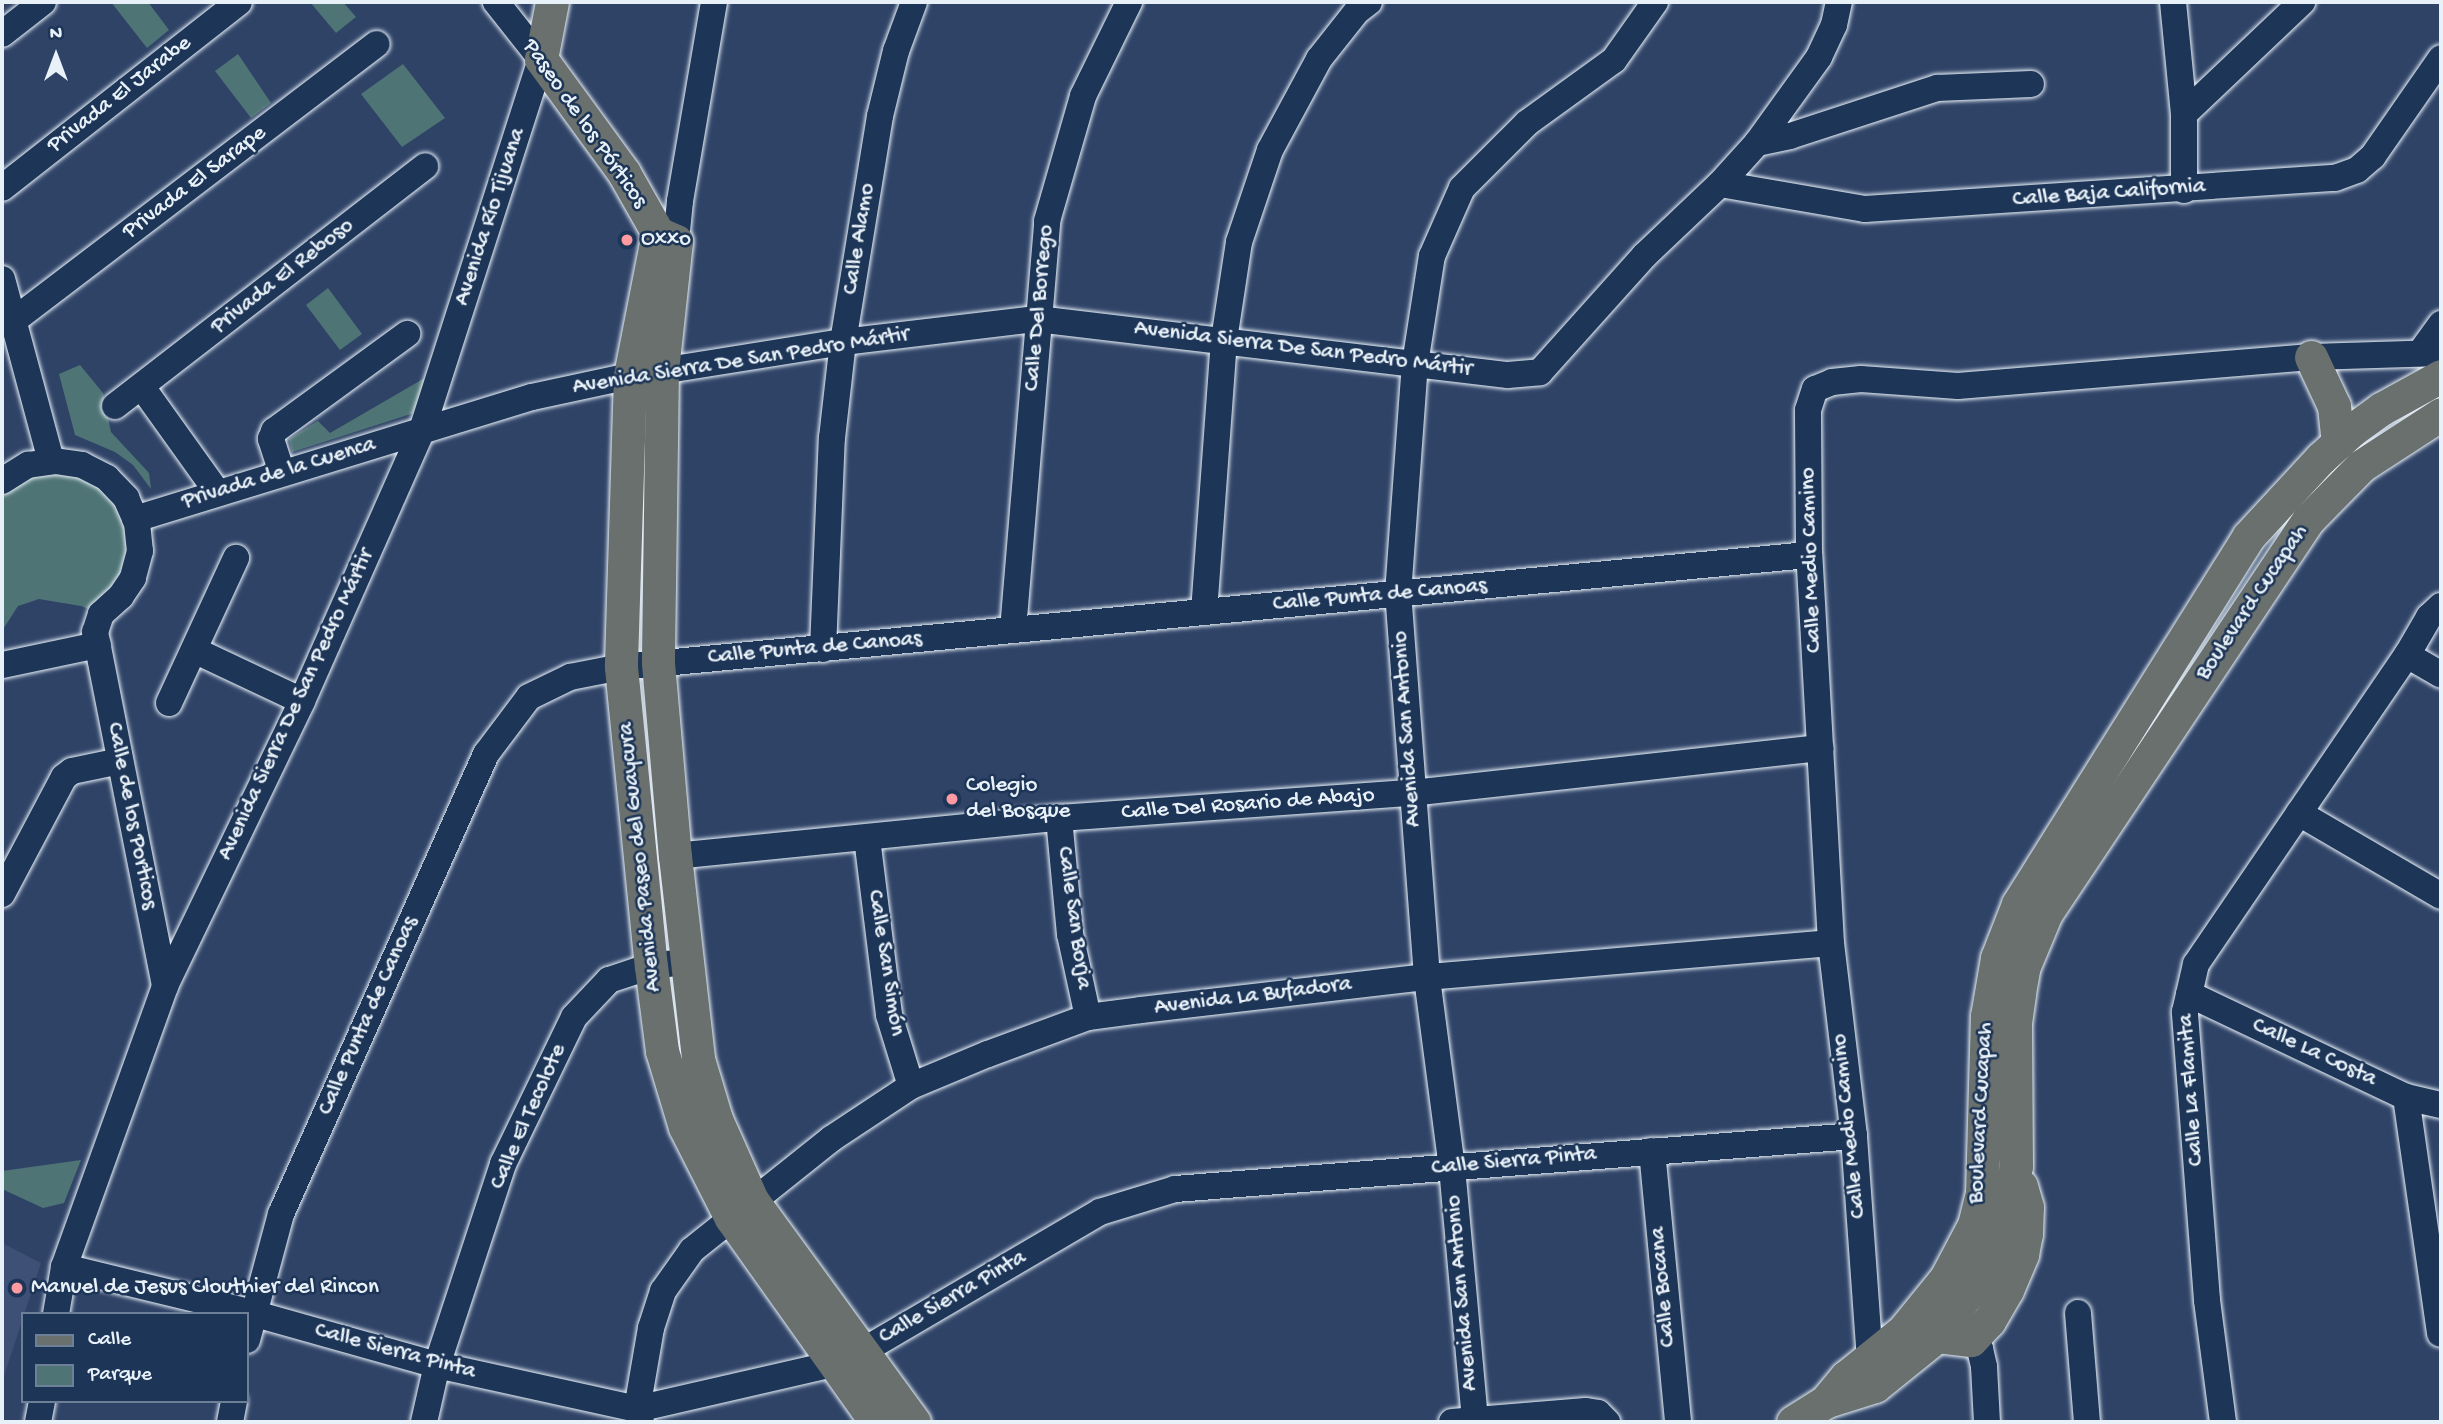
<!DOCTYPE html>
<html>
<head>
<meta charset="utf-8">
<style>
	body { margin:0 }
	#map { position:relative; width:2443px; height:1424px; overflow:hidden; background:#2f4367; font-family:"Gochi Hand",sans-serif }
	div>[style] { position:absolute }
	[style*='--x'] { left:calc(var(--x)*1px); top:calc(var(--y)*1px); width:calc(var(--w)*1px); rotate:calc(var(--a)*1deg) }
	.built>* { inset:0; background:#3e5075 }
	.green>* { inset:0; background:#4e7476 }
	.roads { filter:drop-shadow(0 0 2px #e8f1f8) drop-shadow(0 0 2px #e8f1f8) }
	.minor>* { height:26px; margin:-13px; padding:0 13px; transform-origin:13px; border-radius:13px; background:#1d3557 }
	.major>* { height:33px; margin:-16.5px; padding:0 16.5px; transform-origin:16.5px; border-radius:16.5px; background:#6a706d }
	.dots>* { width:19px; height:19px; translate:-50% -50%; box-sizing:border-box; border:4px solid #1d3557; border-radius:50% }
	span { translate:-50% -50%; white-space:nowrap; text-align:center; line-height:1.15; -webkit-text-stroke:5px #1d3557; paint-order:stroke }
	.street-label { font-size:23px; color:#e8f1f8 }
	.poi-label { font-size:23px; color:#e8f1f8 }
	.left { translate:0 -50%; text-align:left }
	.frame { position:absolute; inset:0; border:4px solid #e8f1f8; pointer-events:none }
	.legend { position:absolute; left:21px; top:1312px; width:228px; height:91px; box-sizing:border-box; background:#1d3557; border:2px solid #6e8097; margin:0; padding:9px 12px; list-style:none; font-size:21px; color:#e8f1f8 }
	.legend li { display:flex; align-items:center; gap:14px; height:35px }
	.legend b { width:35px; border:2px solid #6e8097 }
	.north { position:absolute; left:21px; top:21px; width:70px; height:70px; -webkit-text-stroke:5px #1d3557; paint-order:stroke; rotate:0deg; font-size:19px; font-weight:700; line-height:28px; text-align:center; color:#e8f1f8 }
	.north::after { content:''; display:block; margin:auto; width:24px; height:32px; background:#e8f1f8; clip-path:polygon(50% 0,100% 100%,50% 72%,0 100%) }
</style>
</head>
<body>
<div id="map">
	<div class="built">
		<i style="clip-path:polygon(2px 1243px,41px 1263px,2px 1382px)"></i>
	</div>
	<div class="green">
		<i style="clip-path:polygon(111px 2px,148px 2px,169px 30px,147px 48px)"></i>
		<i style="clip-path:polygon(310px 2px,343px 2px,356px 17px,336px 33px)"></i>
		<i style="clip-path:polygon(238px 54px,271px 103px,251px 118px,215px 71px)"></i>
		<i style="clip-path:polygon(403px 64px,445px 118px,402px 147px,361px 94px)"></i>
		<i style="clip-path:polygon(328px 288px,362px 334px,340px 350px,306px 305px)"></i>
		<i style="clip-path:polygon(80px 365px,103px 393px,111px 432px,149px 473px,151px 489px,133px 465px,115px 452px,75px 435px,59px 374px)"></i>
		<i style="clip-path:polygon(435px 372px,417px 412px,292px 452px,289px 439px,318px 421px,330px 433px)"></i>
		<i style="clip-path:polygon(28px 465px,102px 475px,140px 551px,101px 614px,81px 606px,39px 599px,18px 606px,2px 631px,2px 481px)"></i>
		<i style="clip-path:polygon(81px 1160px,64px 1203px,43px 1208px,2px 1189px,2px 1171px)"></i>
	</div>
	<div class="roads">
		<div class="minor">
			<i style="--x:2173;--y:2;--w:113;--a:84.4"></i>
			<i style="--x:2184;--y:114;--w:76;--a:90"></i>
			<i style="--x:2;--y:34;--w:52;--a:-38"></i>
			<i style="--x:2184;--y:114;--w:163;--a:-43.5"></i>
			<i style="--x:1757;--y:143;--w:34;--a:-12"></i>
			<i style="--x:1790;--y:136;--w:155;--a:-18.1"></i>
			<i style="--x:1937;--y:88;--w:94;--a:-2.4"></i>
			<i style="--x:1720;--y:184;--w:147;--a:9.8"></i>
			<i style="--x:1865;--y:209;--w:471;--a:-3.8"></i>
			<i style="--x:2335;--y:178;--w:23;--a:-20"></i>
			<i style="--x:2357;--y:170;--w:21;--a:-41"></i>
			<i style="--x:2373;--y:156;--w:119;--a:-55.2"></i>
			<i style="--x:2;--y:188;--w:301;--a:-38.1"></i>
			<i style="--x:676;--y:241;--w:40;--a:-84.3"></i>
			<i style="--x:680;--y:201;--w:202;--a:-80.3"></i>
			<i style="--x:2;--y:279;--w:188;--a:74.9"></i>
			<i style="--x:13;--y:321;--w:457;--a:-37.3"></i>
			<i style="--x:2420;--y:353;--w:36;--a:-54"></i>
			<i style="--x:142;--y:387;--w:130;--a:54.4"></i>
			<i style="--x:115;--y:406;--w:392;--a:-37.7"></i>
			<i style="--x:282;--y:473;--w:36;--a:-108"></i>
			<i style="--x:271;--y:439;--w:9;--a:-69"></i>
			<i style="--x:274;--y:431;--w:165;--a:-36.1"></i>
			<i style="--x:2;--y:481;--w:31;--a:-32"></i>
			<i style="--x:28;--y:465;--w:27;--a:-8"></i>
			<i style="--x:55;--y:461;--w:27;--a:8"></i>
			<i style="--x:82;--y:465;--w:28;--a:27"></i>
			<i style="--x:107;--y:478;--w:28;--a:46"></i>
			<i style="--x:126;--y:498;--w:27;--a:66"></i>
			<i style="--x:137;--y:523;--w:28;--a:84"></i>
			<i style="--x:140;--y:551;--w:28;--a:105"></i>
			<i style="--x:133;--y:578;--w:22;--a:124"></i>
			<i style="--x:121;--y:596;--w:27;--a:138"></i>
			<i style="--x:101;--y:614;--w:19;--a:108"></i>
			<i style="--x:95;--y:632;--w:361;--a:78.8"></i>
			<i style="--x:135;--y:519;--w:415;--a:-17.1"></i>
			<i style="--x:532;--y:397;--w:100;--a:-12.1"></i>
			<i style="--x:630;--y:376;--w:216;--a:-9.1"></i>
			<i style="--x:843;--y:342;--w:195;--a:-6.8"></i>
			<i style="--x:1037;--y:319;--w:474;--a:6.8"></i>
			<i style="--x:1508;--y:375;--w:32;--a:-5"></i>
			<i style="--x:1540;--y:372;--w:156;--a:-48.1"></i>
			<i style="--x:1644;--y:256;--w:105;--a:-43.5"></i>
			<i style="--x:1720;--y:184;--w:55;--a:-47.9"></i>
			<i style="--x:1757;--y:143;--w:106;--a:-54.2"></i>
			<i style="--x:1819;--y:57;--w:35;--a:-65"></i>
			<i style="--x:1834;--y:25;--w:24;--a:-78"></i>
			<i style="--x:1204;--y:612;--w:273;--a:-85.8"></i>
			<i style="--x:1224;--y:340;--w:99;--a:-81.3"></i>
			<i style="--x:1239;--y:242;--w:97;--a:-71.4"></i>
			<i style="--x:1270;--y:150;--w:103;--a:-61.7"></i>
			<i style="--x:1319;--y:59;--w:61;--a:-51.6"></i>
			<i style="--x:1357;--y:11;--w:15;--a:-37"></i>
			<i style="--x:1013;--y:630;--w:410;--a:-85.2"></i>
			<i style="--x:1047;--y:221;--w:130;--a:-73.9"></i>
			<i style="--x:1083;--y:96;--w:105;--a:-63.9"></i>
			<i style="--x:823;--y:649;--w:211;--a:-87.6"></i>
			<i style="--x:832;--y:438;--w:97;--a:-83.5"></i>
			<i style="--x:843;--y:342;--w:229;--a:-80.7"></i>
			<i style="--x:880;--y:116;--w:67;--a:-76.2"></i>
			<i style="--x:896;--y:51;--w:52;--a:-69.8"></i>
			<i style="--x:194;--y:650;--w:119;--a:25.3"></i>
			<i style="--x:2407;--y:655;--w:39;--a:30"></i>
			<i style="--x:2;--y:665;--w:98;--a:-11.8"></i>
			<i style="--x:169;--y:703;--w:160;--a:-65.2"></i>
			<i style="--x:2299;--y:813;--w:164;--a:30.3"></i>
			<i style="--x:1059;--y:818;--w:117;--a:84.6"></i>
			<i style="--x:1070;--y:934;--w:85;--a:77.8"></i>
			<i style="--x:867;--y:838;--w:178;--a:82.9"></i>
			<i style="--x:889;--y:1015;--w:74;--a:72.8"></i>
			<i style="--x:675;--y:856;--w:386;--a:-5.7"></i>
			<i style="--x:1059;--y:818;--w:354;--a:-4.1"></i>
			<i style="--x:1412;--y:793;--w:411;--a:-6.3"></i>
			<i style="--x:2;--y:894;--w:132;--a:-62.1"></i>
			<i style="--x:64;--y:777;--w:10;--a:-37"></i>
			<i style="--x:72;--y:771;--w:49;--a:-11.8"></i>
			<i style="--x:2189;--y:994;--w:240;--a:25.4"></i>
			<i style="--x:2406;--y:1097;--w:36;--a:13"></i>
			<i style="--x:2406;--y:1097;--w:239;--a:81.8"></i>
			<i style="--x:1652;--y:1151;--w:272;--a:84.5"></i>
			<i style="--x:64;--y:1267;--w:194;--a:13.7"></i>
			<i style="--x:252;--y:1313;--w:192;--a:15.7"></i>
			<i style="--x:437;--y:1365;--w:205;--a:12.4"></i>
			<i style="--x:637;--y:1409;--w:202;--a:-12.9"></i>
			<i style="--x:834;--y:1364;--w:32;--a:-24"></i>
			<i style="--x:863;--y:1351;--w:275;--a:-30.4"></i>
			<i style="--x:1100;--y:1212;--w:78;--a:-17"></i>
			<i style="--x:1175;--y:1189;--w:681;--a:-4.46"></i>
			<i style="--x:2078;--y:1313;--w:109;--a:85.3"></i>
			<i style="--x:56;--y:1314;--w:48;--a:-80.3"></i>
			<i style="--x:64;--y:1267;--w:299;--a:-70.2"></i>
			<i style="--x:165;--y:986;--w:316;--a:-64.3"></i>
			<i style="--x:302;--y:701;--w:296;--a:-66.1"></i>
			<i style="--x:422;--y:430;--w:390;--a:-72.2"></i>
			<i style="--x:541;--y:59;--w:73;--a:-128.3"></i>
			<i style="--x:247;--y:1340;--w:131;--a:-74.9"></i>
			<i style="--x:281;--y:1214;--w:504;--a:-65.98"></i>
			<i style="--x:486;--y:754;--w:71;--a:-53"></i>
			<i style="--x:529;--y:697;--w:46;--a:-26"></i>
			<i style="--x:570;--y:677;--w:52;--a:-11.1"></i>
			<i style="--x:621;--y:667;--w:1193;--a:-5.39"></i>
			<i style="--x:1971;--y:1340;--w:13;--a:45"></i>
			<i style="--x:1980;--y:1349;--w:18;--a:77"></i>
			<i style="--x:1984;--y:1367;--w:55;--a:86.9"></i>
			<i style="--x:1870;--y:1360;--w:225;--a:-94.1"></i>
			<i style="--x:1854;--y:1136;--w:194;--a:-96.8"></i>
			<i style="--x:1831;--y:943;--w:389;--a:-93.2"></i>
			<i style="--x:1809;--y:555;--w:145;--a:-90.4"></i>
			<i style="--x:1808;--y:410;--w:22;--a:-72"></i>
			<i style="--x:1815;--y:389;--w:18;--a:-22"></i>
			<i style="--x:1832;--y:382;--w:29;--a:-6"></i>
			<i style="--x:1861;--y:379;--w:97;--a:4.1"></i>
			<i style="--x:1958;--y:386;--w:354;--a:-4.7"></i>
			<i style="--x:2311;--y:357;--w:130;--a:-1.8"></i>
			<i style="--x:1475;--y:1420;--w:253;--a:-95.2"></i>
			<i style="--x:1452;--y:1168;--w:193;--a:-97.5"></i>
			<i style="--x:1427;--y:977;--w:384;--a:-94.3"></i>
			<i style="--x:1398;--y:594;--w:231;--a:-85.8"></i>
			<i style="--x:1415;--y:364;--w:109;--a:-81.1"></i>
			<i style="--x:1432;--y:256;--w:74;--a:-66.2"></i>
			<i style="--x:1462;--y:188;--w:92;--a:-45"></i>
			<i style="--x:1527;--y:123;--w:107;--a:-35.9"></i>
			<i style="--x:1614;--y:60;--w:71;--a:-54.7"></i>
			<i style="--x:38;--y:1422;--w:21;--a:-79"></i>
			<i style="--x:230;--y:1422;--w:21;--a:-79"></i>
			<i style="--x:424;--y:1422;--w:58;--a:-77.2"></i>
			<i style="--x:437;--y:1365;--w:212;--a:-71.8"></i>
			<i style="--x:503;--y:1164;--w:163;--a:-64.2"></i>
			<i style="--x:574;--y:1017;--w:51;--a:-46.6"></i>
			<i style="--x:609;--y:980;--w:44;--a:-18.4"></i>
			<i style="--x:651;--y:966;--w:35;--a:-7"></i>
			<i style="--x:641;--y:1422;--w:14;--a:-107"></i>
			<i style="--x:637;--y:1409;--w:82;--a:-80.2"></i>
			<i style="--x:651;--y:1328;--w:39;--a:-72"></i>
			<i style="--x:663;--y:1291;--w:50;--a:-54.7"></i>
			<i style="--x:692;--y:1250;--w:178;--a:-38.6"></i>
			<i style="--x:831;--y:1139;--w:96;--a:-33.5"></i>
			<i style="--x:911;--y:1086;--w:83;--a:-22.6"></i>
			<i style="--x:988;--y:1054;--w:107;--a:-20.3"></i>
			<i style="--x:1088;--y:1017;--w:53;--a:-7.5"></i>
			<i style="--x:1141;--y:1010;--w:288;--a:-6.6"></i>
			<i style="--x:1427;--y:977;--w:405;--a:-4.8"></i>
			<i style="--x:1452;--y:1422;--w:134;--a:-4.7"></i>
			<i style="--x:1586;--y:1411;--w:12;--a:9"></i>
			<i style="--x:1598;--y:1413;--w:13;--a:45"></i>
			<i style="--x:2223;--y:1422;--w:123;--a:-97.5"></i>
			<i style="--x:2207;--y:1300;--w:289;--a:-94.4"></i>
			<i style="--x:2185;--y:1012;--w:49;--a:-77.1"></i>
			<i style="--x:2196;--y:964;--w:374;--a:-55.7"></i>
			<i style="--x:2407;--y:655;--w:44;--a:-59.9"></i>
			<i style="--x:2429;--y:617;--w:16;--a:-43"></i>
		</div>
		<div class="major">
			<i style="--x:552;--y:2;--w:58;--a:100.9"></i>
			<i style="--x:541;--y:59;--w:141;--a:53.9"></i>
			<i style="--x:624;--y:173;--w:69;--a:60.5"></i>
			<i style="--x:658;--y:233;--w:20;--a:24"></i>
			<i style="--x:676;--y:241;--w:130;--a:96.2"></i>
			<i style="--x:662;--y:370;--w:293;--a:90.8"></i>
			<i style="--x:658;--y:663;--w:194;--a:85"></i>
			<i style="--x:675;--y:856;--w:204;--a:83.5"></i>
			<i style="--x:698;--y:1059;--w:63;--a:73.3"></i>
			<i style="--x:716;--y:1119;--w:89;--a:66"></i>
			<i style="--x:752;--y:1200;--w:275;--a:53.9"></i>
			<i style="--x:658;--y:233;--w:146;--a:101.1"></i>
			<i style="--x:630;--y:376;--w:291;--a:91.8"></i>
			<i style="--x:621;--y:667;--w:301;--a:84.3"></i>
			<i style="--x:651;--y:966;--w:86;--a:82.6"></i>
			<i style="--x:662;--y:1051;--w:79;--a:73.2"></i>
			<i style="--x:685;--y:1127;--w:102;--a:63.2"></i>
			<i style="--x:731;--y:1218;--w:250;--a:54.6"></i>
			<i style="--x:2311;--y:357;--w:54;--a:64.9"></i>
			<i style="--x:2334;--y:406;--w:37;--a:84"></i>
			<i style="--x:1937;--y:1336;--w:34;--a:7"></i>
			<i style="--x:1971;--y:1340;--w:26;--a:-47"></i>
			<i style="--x:1989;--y:1321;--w:36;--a:-60"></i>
			<i style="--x:2007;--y:1290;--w:39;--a:-67"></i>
			<i style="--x:2022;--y:1254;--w:20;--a:-79"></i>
			<i style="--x:2026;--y:1234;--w:27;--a:-88"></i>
			<i style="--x:2027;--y:1207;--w:22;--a:-106"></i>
			<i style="--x:1827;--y:1401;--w:50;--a:-17.4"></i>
			<i style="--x:1875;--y:1386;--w:80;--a:-38.9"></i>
			<i style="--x:1937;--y:1336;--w:80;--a:-54.1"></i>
			<i style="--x:1984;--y:1271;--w:34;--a:-66"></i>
			<i style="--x:1998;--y:1240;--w:39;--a:-72"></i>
			<i style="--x:2010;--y:1203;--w:37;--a:-81"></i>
			<i style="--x:2016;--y:1166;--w:143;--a:-90.4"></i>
			<i style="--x:2015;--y:1023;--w:30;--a:-82"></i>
			<i style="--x:2019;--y:993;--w:27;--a:-80"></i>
			<i style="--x:2024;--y:966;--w:57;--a:-67.5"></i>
			<i style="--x:2046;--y:913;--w:474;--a:-56.3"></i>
			<i style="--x:2309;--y:519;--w:74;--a:-45.5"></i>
			<i style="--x:2361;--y:466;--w:95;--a:-33"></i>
			<i style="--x:1793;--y:1422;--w:38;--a:-32"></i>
			<i style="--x:1825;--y:1402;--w:33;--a:-50"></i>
			<i style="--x:1846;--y:1377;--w:73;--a:-38.9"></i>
			<i style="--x:1903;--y:1331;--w:68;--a:-50.9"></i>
			<i style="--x:1946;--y:1278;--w:60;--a:-62.2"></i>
			<i style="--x:1974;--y:1225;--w:33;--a:-76"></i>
			<i style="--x:1982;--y:1193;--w:177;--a:-88.4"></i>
			<i style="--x:1987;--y:1016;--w:59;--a:-80.2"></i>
			<i style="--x:1997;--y:958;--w:58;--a:-68.7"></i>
			<i style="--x:2018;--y:904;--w:433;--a:-57.9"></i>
			<i style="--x:2248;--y:537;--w:108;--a:-47.3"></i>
			<i style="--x:2321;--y:458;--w:42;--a:-42.1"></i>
			<i style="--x:2352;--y:430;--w:36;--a:-36"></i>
			<i style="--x:2381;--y:409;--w:68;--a:-28.8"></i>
		</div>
	</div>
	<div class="dots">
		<i style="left:627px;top:240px;background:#ff9aa2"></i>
		<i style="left:952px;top:799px;background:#ff9aa2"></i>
		<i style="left:17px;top:1288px;background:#ff9aa2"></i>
	</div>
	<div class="street-label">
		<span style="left:120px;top:95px;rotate:-38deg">Privada El Jarabe</span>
		<span style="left:584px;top:124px;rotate:55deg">Paseo de los Pórticos</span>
		<span style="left:195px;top:183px;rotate:-37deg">Privada El Sarape</span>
		<span style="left:2109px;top:194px;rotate:-4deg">Calle Baja California</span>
		<span style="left:491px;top:217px;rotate:-72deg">Avenida Río Tijuana</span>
		<span style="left:860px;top:239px;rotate:-81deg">Calle Alamo</span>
		<span style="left:283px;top:277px;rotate:-38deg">Privada El Reboso</span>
		<span style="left:1040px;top:308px;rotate:-85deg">Calle Del Borrego</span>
		<span style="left:1303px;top:350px;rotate:7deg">Avenida Sierra De San Pedro Mártir</span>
		<span style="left:741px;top:362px;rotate:-9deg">Avenida Sierra De San Pedro Mártir</span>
		<span style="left:279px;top:474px;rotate:-17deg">Privada de la Cuenca</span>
		<span style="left:1812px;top:560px;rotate:-92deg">Calle Medio Camino</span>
		<span style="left:1380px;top:596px;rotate:-5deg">Calle Punta de Canoas</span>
		<span style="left:2253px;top:603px;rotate:-56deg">Boulevard Cucapah</span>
		<span style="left:815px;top:649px;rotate:-5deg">Calle Punta de Canoas</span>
		<span style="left:297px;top:705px;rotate:-65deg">Avenida Sierra De San Pedro Mártir</span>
		<span style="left:1408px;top:729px;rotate:-94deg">Avenida San Antonio</span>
		<span style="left:1248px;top:805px;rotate:-4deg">Calle Del Rosario de Abajo</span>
		<span style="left:131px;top:816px;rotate:79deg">Calle de los Porticos</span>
		<span style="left:641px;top:857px;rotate:-96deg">Avenida Paseo del Guaycura</span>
		<span style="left:1073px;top:918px;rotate:82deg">Calle San Borja</span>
		<span style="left:885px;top:963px;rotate:81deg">Calle San Simón</span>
		<span style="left:1253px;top:997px;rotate:-7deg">Avenida La Bufadora</span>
		<span style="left:369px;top:1016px;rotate:-66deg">Calle Punta de Canoas</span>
		<span style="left:2314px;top:1053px;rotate:25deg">Calle La Costa</span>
		<span style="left:2192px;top:1090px;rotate:-94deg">Calle La Flamita</span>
		<span style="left:1982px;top:1113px;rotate:-87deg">Boulevard Cucapah</span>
		<span style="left:529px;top:1117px;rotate:-66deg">Calle El Tecolote</span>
		<span style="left:1850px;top:1126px;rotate:-96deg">Calle Medio Camino</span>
		<span style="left:1514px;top:1162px;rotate:-5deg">Calle Sierra Pinta</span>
		<span style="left:1664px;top:1287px;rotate:-95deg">Calle Bocana</span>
		<span style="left:1463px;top:1293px;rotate:-95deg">Avenida San Antonio</span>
		<span style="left:953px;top:1298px;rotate:-30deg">Calle Sierra Pinta</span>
		<span style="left:395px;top:1352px;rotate:15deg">Calle Sierra Pinta</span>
	</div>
	<div class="poi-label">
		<span class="left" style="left:641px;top:240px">Oxxo</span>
		<span class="left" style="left:966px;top:799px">Colegio<br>del Bosque</span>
		<span class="left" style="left:31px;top:1288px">Manuel de Jesus Clouthier del Rincon</span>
	</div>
	<div class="frame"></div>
	<ul class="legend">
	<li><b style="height:9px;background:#6a706d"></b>Calle</li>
	<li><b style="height:19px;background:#4e7476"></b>Parque</li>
	</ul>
	<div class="north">N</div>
</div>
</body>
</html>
